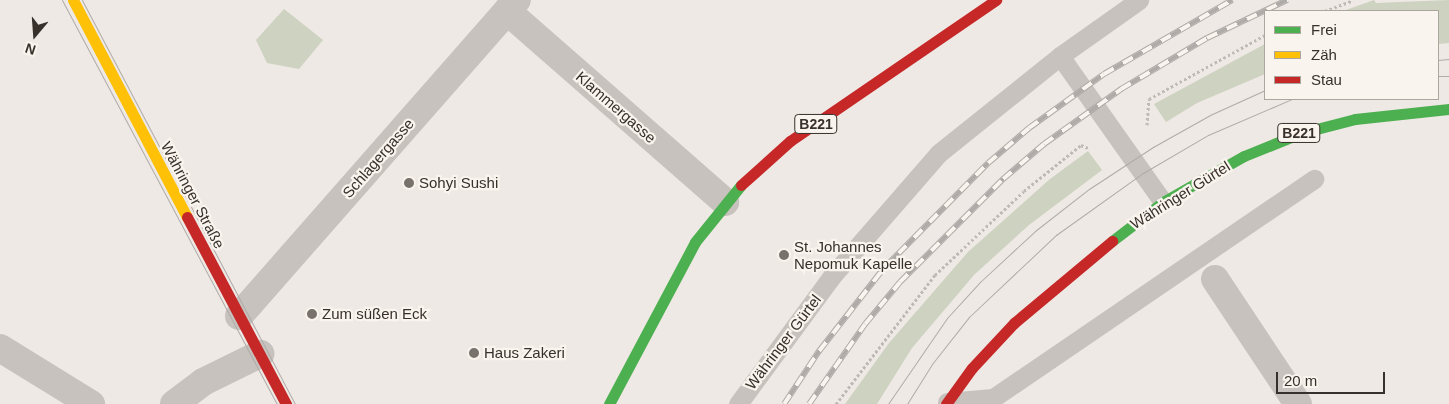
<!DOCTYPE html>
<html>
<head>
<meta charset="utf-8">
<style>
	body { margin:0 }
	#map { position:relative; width:1449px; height:404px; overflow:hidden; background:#eee9e4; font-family:Helvetica,sans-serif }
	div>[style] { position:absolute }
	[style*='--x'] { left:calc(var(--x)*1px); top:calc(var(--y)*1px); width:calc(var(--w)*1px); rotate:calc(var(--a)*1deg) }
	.green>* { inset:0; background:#ced2c0 }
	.path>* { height:3px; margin-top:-1.5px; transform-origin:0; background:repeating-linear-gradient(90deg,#bfbab6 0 2.5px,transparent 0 5px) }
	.lane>* { height:19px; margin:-9.5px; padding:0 9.5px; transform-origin:9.5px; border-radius:9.5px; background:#c7c2bd }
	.street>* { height:28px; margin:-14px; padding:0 14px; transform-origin:14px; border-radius:14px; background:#c7c2bd }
	.fast>* { height:11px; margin:-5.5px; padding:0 5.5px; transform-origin:5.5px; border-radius:5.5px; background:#4caf50 }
	.slow>* { height:11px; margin:-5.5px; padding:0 5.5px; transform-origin:5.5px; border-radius:5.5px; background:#ffc107 }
	.jam>* { height:11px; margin:-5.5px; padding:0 5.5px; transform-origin:5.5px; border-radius:5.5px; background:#c62828 }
	.tram>* { height:1px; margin:-0.5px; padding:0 0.5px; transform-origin:0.5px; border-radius:0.5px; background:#afaba8 }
	.rail>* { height:5.5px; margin-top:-2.75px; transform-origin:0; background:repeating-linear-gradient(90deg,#f9f4ed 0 11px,#afaba8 0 22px); box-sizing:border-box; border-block:1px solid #afaba8 }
	.dots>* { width:14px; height:14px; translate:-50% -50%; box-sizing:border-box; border:2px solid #f9f4ed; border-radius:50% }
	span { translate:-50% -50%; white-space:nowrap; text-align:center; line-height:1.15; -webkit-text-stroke:4.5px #f9f4ed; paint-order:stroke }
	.shield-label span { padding:1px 4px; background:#f9f4ed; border:1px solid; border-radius:4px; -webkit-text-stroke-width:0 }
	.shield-label { font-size:14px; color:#38302b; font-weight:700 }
	.street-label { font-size:15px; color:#38302b }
	.poi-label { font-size:15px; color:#38302b }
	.left { translate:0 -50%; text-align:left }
	.legend { position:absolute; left:1264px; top:10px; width:175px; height:90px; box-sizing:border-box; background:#f9f4ed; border:1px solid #aca69f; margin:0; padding:6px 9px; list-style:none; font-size:15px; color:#38302b }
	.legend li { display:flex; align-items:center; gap:10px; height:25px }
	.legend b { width:25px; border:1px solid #aca69f }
	.north { position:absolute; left:10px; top:10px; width:50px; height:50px; -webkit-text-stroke:4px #f9f4ed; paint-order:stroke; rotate:198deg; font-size:14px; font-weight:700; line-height:20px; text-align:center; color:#38302b }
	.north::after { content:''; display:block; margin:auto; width:18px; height:22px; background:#38302b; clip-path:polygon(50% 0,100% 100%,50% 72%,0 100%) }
	.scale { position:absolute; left:1276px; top:372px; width:109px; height:22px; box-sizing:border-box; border:2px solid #38302b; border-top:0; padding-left:6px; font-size:15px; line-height:18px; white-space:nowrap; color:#38302b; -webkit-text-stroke:4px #f9f4ed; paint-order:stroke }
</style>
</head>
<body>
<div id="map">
	<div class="green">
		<i style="clip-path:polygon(1374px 0,1376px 3px,1449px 0,1449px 43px,1438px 44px,1438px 11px,1343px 11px)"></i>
		<i style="clip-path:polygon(284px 9px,323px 40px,299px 69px,267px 63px,256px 40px)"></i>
		<i style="clip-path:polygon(1265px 44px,1265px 74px,1197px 103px,1166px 122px,1154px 104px)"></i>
		<i style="clip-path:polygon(1088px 151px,1102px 170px,1029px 225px,974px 275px,912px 348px,877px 404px,845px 404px,889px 343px,968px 252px,1050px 179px)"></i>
	</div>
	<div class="path">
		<i style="--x:1325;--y:11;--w:30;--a:-21"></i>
		<i style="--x:1147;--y:125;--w:26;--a:-86"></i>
		<i style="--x:1149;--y:99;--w:132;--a:-28.9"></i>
		<i style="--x:836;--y:404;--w:163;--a:-52.5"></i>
		<i style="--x:935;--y:275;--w:122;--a:-43.3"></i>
		<i style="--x:1024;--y:191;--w:73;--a:-38.9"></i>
		<i style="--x:1081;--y:145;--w:8;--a:23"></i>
	</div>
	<div class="lane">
		<i style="--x:1060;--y:56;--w:179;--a:54.8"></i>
		<i style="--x:947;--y:402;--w:46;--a:-5"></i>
		<i style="--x:993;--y:398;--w:389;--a:-34.3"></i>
		<i style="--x:738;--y:404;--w:159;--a:-53.7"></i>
		<i style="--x:832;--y:276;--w:163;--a:-49"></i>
		<i style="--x:939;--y:153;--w:155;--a:-38.7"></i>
		<i style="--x:1060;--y:56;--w:97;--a:-35.3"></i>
	</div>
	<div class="street">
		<i style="--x:507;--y:11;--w:290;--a:41.2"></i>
		<i style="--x:1215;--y:279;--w:150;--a:56.4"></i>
		<i style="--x:239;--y:316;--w:421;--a:-48.7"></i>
		<i style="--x:0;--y:348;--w:107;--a:31.6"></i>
		<i style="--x:174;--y:404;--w:36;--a:-37"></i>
		<i style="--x:203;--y:382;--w:64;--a:-26.2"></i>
	</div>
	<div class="fast">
		<i style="--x:1112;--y:241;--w:64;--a:-37.4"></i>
		<i style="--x:1163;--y:202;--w:93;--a:-29.6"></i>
		<i style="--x:1244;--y:156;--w:61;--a:-22"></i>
		<i style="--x:1301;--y:133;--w:56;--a:-14.5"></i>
		<i style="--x:1355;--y:119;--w:95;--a:-6.1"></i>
		<i style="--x:609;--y:404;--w:183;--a:-62"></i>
		<i style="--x:695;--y:242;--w:73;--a:-51.1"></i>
	</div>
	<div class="slow">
		<i style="--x:73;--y:0;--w:245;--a:62.3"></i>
	</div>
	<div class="jam">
		<i style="--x:741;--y:185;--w:66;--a:-41.9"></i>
		<i style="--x:790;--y:141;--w:250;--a:-34.4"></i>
		<i style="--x:187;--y:217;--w:212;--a:62.1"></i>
		<i style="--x:946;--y:404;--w:44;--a:-54.2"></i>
		<i style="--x:972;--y:368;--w:62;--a:-47"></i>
		<i style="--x:1014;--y:323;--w:128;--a:-39.9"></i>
	</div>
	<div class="tram">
		<i style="--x:62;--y:0;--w:458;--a:62"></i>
		<i style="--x:82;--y:0;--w:457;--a:62.2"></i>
		<i style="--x:1438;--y:60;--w:11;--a:-5"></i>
		<i style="--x:1438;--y:76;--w:11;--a:0"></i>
		<i style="--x:888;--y:404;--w:104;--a:-55.5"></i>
		<i style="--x:947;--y:318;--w:49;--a:-47.5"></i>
		<i style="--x:980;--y:282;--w:75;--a:-42.8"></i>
		<i style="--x:1035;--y:231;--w:68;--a:-37.9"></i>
		<i style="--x:1089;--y:189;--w:77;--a:-33.3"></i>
		<i style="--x:1153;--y:147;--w:65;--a:-29.3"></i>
		<i style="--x:1210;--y:115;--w:60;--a:-24.4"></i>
		<i style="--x:907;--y:404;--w:47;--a:-58"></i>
		<i style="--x:932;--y:364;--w:60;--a:-51.8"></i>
		<i style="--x:969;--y:317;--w:120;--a:-43.3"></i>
		<i style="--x:1056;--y:235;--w:107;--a:-35.5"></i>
		<i style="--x:1143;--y:173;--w:75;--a:-30.3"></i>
		<i style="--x:1208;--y:135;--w:91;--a:-23.2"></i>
	</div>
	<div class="rail">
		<i style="--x:784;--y:404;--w:64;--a:-56.6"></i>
		<i style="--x:819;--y:351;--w:104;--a:-52"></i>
		<i style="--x:883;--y:269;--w:149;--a:-45.3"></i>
		<i style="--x:988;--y:163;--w:54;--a:-40.5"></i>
		<i style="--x:1029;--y:128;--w:92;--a:-35.8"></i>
		<i style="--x:1104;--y:74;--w:148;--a:-30"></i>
		<i style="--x:809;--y:404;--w:98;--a:-55"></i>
		<i style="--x:865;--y:324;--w:55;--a:-50.2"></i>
		<i style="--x:900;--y:282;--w:146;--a:-45"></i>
		<i style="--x:1003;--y:179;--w:54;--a:-40.5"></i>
		<i style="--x:1044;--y:144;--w:95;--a:-35.5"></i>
		<i style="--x:1121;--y:89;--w:100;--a:-30.7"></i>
		<i style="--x:1207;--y:38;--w:89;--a:-25.4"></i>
	</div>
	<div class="dots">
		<i style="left:409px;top:183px;background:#78716c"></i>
		<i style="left:784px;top:255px;background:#78716c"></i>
		<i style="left:312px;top:314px;background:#78716c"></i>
		<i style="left:474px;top:353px;background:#78716c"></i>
	</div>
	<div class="shield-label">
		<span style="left:816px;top:124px">B221</span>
		<span style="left:1299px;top:133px">B221</span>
	</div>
	<div class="street-label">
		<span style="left:616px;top:107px;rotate:41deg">Klammergasse</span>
		<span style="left:378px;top:158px;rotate:-49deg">Schlagergasse</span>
		<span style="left:193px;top:195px;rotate:62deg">Währinger Straße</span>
		<span style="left:1180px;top:195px;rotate:-32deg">Währinger Gürtel</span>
		<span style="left:783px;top:342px;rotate:-53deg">Währinger Gürtel</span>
	</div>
	<div class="poi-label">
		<span class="left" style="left:419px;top:183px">Sohyi Sushi</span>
		<span class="left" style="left:794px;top:255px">St. Johannes<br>Nepomuk Kapelle</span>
		<span class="left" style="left:322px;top:314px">Zum süßen Eck</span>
		<span class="left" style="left:484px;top:353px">Haus Zakeri</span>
	</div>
	<ul class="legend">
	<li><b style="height:6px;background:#4caf50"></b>Frei</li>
	<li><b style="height:6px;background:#ffc107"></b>Zäh</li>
	<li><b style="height:6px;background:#c62828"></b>Stau</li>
	</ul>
	<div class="north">N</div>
	<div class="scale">20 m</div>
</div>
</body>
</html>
